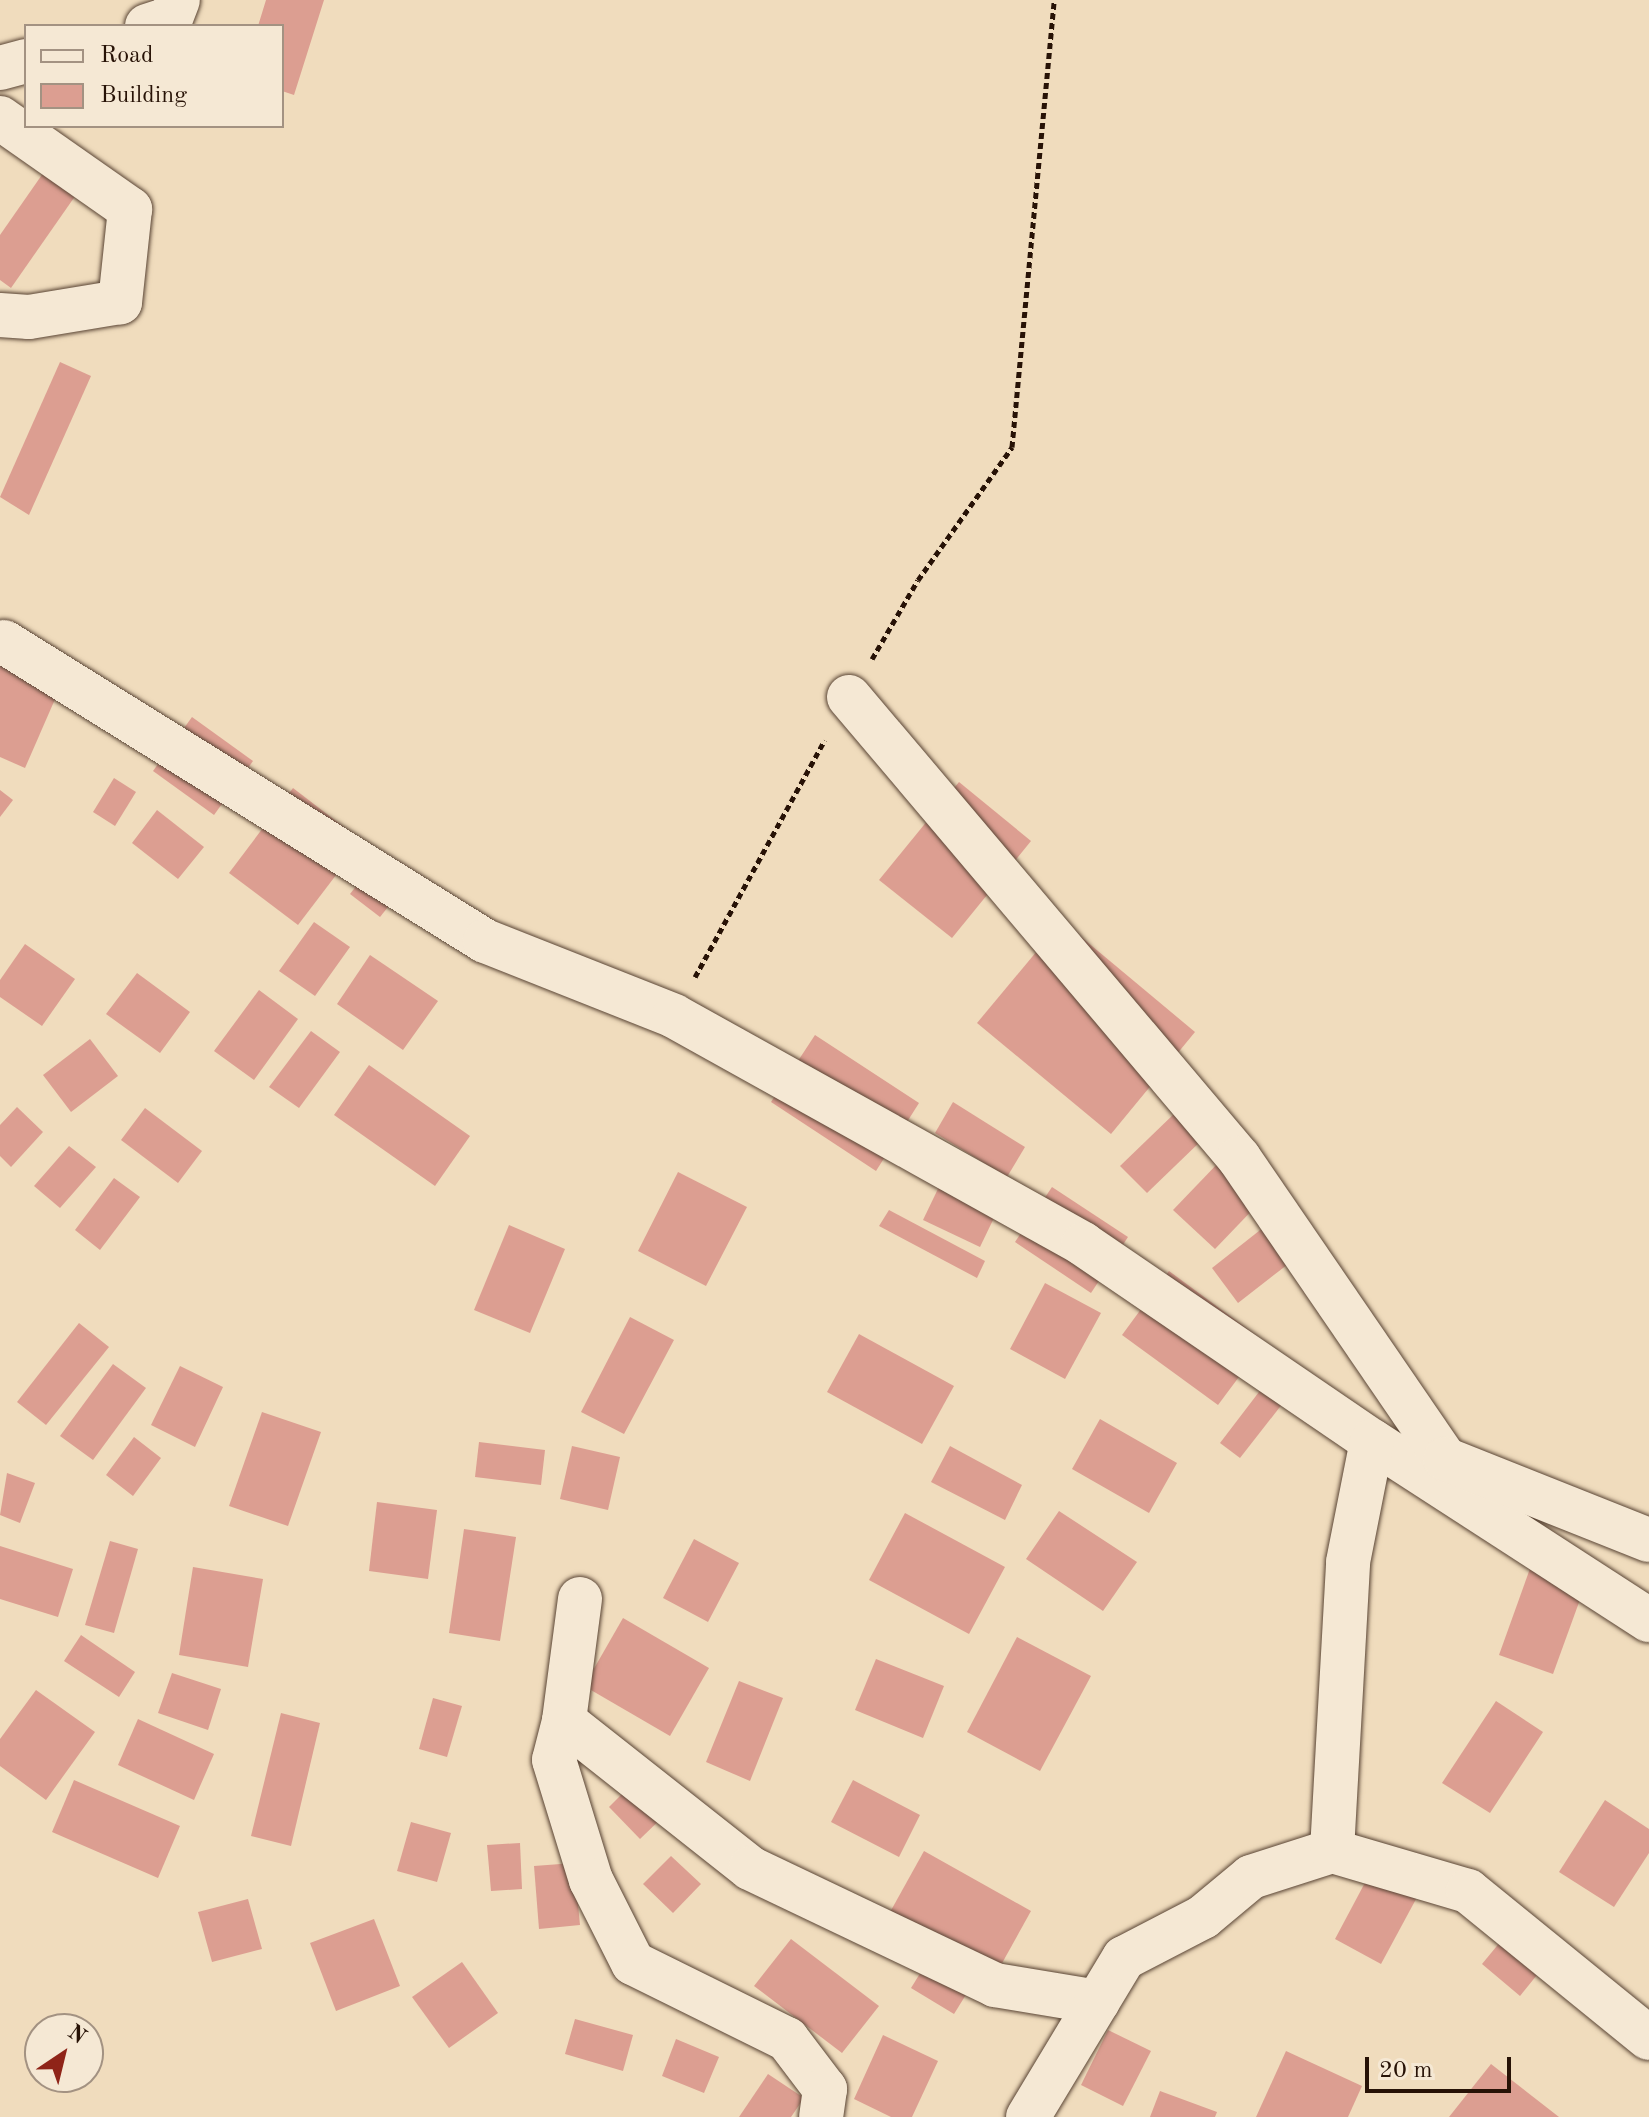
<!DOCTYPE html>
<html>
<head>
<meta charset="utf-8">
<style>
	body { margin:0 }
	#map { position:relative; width:1649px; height:2117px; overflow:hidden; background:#f0dcbd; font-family:"Old Standard TT",serif }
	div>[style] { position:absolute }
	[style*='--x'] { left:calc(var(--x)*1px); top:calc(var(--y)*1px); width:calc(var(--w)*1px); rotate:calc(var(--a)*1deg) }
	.building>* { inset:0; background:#dc9e91 }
	.path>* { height:5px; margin-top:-2.5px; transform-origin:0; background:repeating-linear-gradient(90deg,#271206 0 6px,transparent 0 10px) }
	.roads { filter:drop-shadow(0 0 2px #594434) drop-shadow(0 0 2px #594434) }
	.minor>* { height:44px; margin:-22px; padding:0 22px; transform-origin:22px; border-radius:22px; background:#f5e8d4 }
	span { translate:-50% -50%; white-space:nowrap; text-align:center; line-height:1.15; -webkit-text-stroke:8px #f5e8d4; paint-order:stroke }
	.legend { position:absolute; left:24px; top:24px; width:260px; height:104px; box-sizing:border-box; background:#f5e8d4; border:2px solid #a39282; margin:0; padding:10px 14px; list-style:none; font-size:24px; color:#271206 }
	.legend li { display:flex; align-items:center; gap:16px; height:40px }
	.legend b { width:40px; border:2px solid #a39282 }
	.north { position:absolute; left:24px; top:2013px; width:80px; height:80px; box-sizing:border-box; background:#f5e8d4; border:2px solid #a39282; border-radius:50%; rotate:35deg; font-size:22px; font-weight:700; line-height:32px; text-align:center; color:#271206 }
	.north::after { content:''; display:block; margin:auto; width:28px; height:36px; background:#8f2418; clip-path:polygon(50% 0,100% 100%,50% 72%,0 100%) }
	.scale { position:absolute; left:1365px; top:2057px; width:146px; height:36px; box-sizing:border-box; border:4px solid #271206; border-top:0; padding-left:10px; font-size:24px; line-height:28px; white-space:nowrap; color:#271206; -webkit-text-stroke:6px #f5e8d4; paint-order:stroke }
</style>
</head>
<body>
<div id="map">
	<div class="building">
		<i style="clip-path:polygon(266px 0,324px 0,294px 95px,282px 91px,282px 26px,258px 26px)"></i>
		<i style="clip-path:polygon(46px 169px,78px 192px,11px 288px,0 280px,0 235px)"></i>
		<i style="clip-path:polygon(60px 362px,91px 376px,29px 515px,0 497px)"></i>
		<i style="clip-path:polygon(0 654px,63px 681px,25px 768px,0 757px)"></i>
		<i style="clip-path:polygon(192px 717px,253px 761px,214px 815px,153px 771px)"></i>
		<i style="clip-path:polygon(114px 778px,136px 792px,115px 826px,93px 812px)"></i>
		<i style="clip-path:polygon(959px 782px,1031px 841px,952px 938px,879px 880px)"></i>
		<i style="clip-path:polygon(293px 788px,362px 841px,298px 925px,229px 873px)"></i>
		<i style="clip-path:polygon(0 790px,13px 800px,0 817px)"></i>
		<i style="clip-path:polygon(157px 810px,204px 847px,178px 879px,132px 843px)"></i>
		<i style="clip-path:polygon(382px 853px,412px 877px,380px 917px,350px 894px)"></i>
		<i style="clip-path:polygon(1062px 921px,1195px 1032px,1111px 1134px,977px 1023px)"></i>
		<i style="clip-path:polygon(314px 922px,350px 947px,315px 996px,279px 971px)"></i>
		<i style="clip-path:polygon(25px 944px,75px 979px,42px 1026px,0 997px,0 980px)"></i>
		<i style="clip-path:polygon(370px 955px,438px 1001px,403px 1050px,337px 1004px)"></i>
		<i style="clip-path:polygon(137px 973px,190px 1012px,160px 1053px,106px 1014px)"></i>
		<i style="clip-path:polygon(259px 990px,298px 1019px,254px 1080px,214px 1051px)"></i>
		<i style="clip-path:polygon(311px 1031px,340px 1052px,299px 1108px,269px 1087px)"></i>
		<i style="clip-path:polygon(815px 1035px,919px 1103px,876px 1171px,771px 1102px)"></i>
		<i style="clip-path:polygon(90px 1039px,118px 1076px,71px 1112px,43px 1075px)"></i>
		<i style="clip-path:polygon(369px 1065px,470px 1136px,435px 1186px,334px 1115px)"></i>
		<i style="clip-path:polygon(953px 1102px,1025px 1147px,1007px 1177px,935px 1133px)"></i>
		<i style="clip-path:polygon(17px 1107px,43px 1132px,11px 1167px,0 1156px,0 1125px)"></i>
		<i style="clip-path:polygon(145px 1108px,202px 1151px,178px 1183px,121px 1140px)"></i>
		<i style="clip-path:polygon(1177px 1111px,1203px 1139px,1147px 1193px,1120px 1166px)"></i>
		<i style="clip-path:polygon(69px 1146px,96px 1167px,60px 1208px,34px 1186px)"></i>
		<i style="clip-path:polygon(1221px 1160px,1262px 1200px,1215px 1249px,1173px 1210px)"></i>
		<i style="clip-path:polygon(948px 1168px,1005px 1195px,980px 1247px,923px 1220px)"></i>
		<i style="clip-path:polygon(678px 1172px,747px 1207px,706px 1286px,638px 1251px)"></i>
		<i style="clip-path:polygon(114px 1178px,140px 1197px,100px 1250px,75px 1230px)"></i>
		<i style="clip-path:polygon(1052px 1187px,1128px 1237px,1091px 1293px,1015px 1242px)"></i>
		<i style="clip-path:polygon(889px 1210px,985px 1261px,977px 1278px,879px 1226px)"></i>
		<i style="clip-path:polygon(509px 1225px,565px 1249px,530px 1333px,474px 1310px)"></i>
		<i style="clip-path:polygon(1264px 1227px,1292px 1261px,1238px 1303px,1212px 1268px)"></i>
		<i style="clip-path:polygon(1169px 1271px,1265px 1342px,1218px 1405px,1122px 1335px)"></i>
		<i style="clip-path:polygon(1045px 1283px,1101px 1313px,1065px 1379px,1010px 1349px)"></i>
		<i style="clip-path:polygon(630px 1317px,674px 1340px,624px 1434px,581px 1412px)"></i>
		<i style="clip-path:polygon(79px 1323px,109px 1347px,46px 1425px,17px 1402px)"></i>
		<i style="clip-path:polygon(859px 1334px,954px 1386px,922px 1444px,827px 1392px)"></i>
		<i style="clip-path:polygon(113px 1364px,146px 1388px,93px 1460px,60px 1436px)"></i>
		<i style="clip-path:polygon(180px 1366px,223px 1387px,195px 1447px,151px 1425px)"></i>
		<i style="clip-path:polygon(1262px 1388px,1283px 1403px,1240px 1458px,1220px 1443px)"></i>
		<i style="clip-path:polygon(262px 1412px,321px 1432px,288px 1526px,229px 1506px)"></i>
		<i style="clip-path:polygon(1100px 1419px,1177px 1463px,1149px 1513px,1072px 1469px)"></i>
		<i style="clip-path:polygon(134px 1437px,161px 1458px,133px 1496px,106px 1475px)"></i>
		<i style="clip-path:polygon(479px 1442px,545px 1450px,541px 1485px,475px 1477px)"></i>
		<i style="clip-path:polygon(572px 1446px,620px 1457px,608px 1510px,560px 1499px)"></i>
		<i style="clip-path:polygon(950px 1446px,1022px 1485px,1005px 1520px,931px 1482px)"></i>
		<i style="clip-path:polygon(7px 1473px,35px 1483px,20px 1523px,0 1515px)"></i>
		<i style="clip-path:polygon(377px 1502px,437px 1510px,428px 1579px,369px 1571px)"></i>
		<i style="clip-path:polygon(1059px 1511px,1137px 1562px,1103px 1611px,1026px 1559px)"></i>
		<i style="clip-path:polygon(905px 1513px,1005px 1567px,969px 1634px,869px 1580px)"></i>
		<i style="clip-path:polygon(464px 1529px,516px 1537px,500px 1641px,449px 1633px)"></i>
		<i style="clip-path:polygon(694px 1539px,739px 1563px,708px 1622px,663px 1598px)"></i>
		<i style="clip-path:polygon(110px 1541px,138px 1549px,114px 1633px,85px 1625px)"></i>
		<i style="clip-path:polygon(0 1546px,73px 1569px,58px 1617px,0 1599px)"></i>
		<i style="clip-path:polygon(1532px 1563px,1586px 1583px,1553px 1674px,1499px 1655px)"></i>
		<i style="clip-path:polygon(193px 1567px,263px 1579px,248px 1667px,179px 1655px)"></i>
		<i style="clip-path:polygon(623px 1618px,709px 1668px,670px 1736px,584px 1686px)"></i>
		<i style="clip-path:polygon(81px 1635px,135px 1672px,119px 1697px,64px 1661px)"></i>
		<i style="clip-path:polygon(1017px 1637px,1091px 1676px,1040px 1771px,967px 1732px)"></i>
		<i style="clip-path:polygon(876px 1659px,944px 1686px,923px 1738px,855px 1710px)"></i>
		<i style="clip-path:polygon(172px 1673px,221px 1689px,208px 1730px,158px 1713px)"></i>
		<i style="clip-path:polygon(739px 1681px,783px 1698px,750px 1781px,706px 1762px)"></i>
		<i style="clip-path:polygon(36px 1690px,95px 1732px,46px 1800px,0 1766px,0 1739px)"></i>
		<i style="clip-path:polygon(433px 1698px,462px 1706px,447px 1757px,419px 1749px)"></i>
		<i style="clip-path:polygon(1496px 1701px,1543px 1732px,1490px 1813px,1442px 1783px)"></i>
		<i style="clip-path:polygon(281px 1713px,320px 1723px,291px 1846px,251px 1836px)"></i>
		<i style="clip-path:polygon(138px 1719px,214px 1754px,194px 1800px,118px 1765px)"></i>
		<i style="clip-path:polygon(74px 1780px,180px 1826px,158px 1878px,52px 1832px)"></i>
		<i style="clip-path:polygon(636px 1780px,667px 1813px,640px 1839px,609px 1807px)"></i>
		<i style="clip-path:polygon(853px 1780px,920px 1815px,899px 1857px,831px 1822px)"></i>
		<i style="clip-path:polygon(1605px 1800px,1649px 1829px,1649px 1853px,1614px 1907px,1559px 1872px)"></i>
		<i style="clip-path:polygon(411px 1822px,451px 1833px,437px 1882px,397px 1871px)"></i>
		<i style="clip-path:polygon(520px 1843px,522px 1889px,491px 1891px,487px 1845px)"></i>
		<i style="clip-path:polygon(924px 1851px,1031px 1911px,996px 1974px,889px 1914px)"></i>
		<i style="clip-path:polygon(671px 1856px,701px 1884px,673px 1913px,643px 1884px)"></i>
		<i style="clip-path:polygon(1376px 1862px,1422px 1888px,1381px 1964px,1335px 1939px)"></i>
		<i style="clip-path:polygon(574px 1863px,580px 1925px,539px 1929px,534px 1866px)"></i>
		<i style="clip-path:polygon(248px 1899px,262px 1949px,212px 1962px,198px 1912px)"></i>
		<i style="clip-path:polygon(1520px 1918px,1558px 1949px,1520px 1996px,1482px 1964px)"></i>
		<i style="clip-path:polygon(374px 1919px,400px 1986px,336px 2011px,310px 1943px)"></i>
		<i style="clip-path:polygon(791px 1939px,879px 2006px,842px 2053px,754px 1986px)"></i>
		<i style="clip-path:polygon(929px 1959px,972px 1985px,954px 2014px,911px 1988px)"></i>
		<i style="clip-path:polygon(462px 1962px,498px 2013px,449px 2048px,412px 1997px)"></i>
		<i style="clip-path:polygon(575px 2019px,633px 2035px,623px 2071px,565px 2054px)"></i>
		<i style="clip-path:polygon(1108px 2030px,1151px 2051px,1123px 2106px,1081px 2085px)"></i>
		<i style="clip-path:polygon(883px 2035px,938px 2061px,912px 2117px,891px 2117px,854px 2099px)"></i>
		<i style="clip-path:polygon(676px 2039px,719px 2057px,704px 2093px,662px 2076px)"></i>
		<i style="clip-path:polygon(1286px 2051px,1362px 2086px,1348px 2117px,1256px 2117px)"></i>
		<i style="clip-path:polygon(1491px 2064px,1559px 2117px,1449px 2117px)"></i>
		<i style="clip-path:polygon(768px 2074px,804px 2098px,791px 2117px,739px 2117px)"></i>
		<i style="clip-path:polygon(1160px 2091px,1217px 2112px,1215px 2117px,1150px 2117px)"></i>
	</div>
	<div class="path">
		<i style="--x:872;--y:659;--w:91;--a:-59.8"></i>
		<i style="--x:918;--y:580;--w:163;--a:-54.7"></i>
		<i style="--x:1012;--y:447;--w:449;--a:-84.6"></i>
		<i style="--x:695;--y:977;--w:270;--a:-61.3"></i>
	</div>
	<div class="roads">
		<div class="minor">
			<i style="--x:147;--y:26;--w:25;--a:-18"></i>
			<i style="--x:171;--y:18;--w:19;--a:-69"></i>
			<i style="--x:0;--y:68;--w:27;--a:-15"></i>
			<i style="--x:0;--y:118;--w:159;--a:35"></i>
			<i style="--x:130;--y:209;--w:94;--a:96.1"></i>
			<i style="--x:120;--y:302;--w:92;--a:170.6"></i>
			<i style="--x:29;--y:317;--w:29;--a:-176"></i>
			<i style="--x:4;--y:642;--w:566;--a:31.87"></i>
			<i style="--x:485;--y:941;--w:203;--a:21.6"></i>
			<i style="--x:674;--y:1016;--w:468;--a:29.1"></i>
			<i style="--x:1083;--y:1244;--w:350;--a:34.3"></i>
			<i style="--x:1372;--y:1441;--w:330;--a:32.9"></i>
			<i style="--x:849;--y:697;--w:604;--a:49.77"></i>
			<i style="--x:1239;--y:1158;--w:365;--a:55.6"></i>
			<i style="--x:1445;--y:1459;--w:219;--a:21.7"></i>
			<i style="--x:580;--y:1599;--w:123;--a:97.5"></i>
			<i style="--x:564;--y:1721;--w:40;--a:104.4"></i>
			<i style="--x:554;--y:1760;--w:126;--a:72.9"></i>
			<i style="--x:591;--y:1880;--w:93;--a:63.2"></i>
			<i style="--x:633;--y:1963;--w:172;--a:26.3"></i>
			<i style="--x:787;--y:2039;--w:63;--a:52.8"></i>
			<i style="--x:825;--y:2089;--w:28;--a:98"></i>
			<i style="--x:564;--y:1721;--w:237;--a:38.3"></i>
			<i style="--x:750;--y:1868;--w:272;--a:25.5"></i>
			<i style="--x:995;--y:1985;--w:104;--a:9.4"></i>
			<i style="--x:1332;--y:1851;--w:289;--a:-86.8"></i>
			<i style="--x:1348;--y:1562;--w:123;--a:-78.8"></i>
			<i style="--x:1028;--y:2117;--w:186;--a:-58.9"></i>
			<i style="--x:1124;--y:1958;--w:89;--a:-27.4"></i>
			<i style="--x:1203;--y:1917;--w:62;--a:-39.8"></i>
			<i style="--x:1251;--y:1877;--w:85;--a:-17.8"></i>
			<i style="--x:1332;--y:1851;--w:142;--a:16.4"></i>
			<i style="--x:1468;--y:1891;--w:233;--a:39.1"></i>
		</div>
	</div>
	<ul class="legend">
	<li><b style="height:10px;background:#f5e8d4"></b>Road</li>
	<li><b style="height:22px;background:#dc9e91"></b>Building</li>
	</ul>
	<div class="north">N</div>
	<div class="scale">20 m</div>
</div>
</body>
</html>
